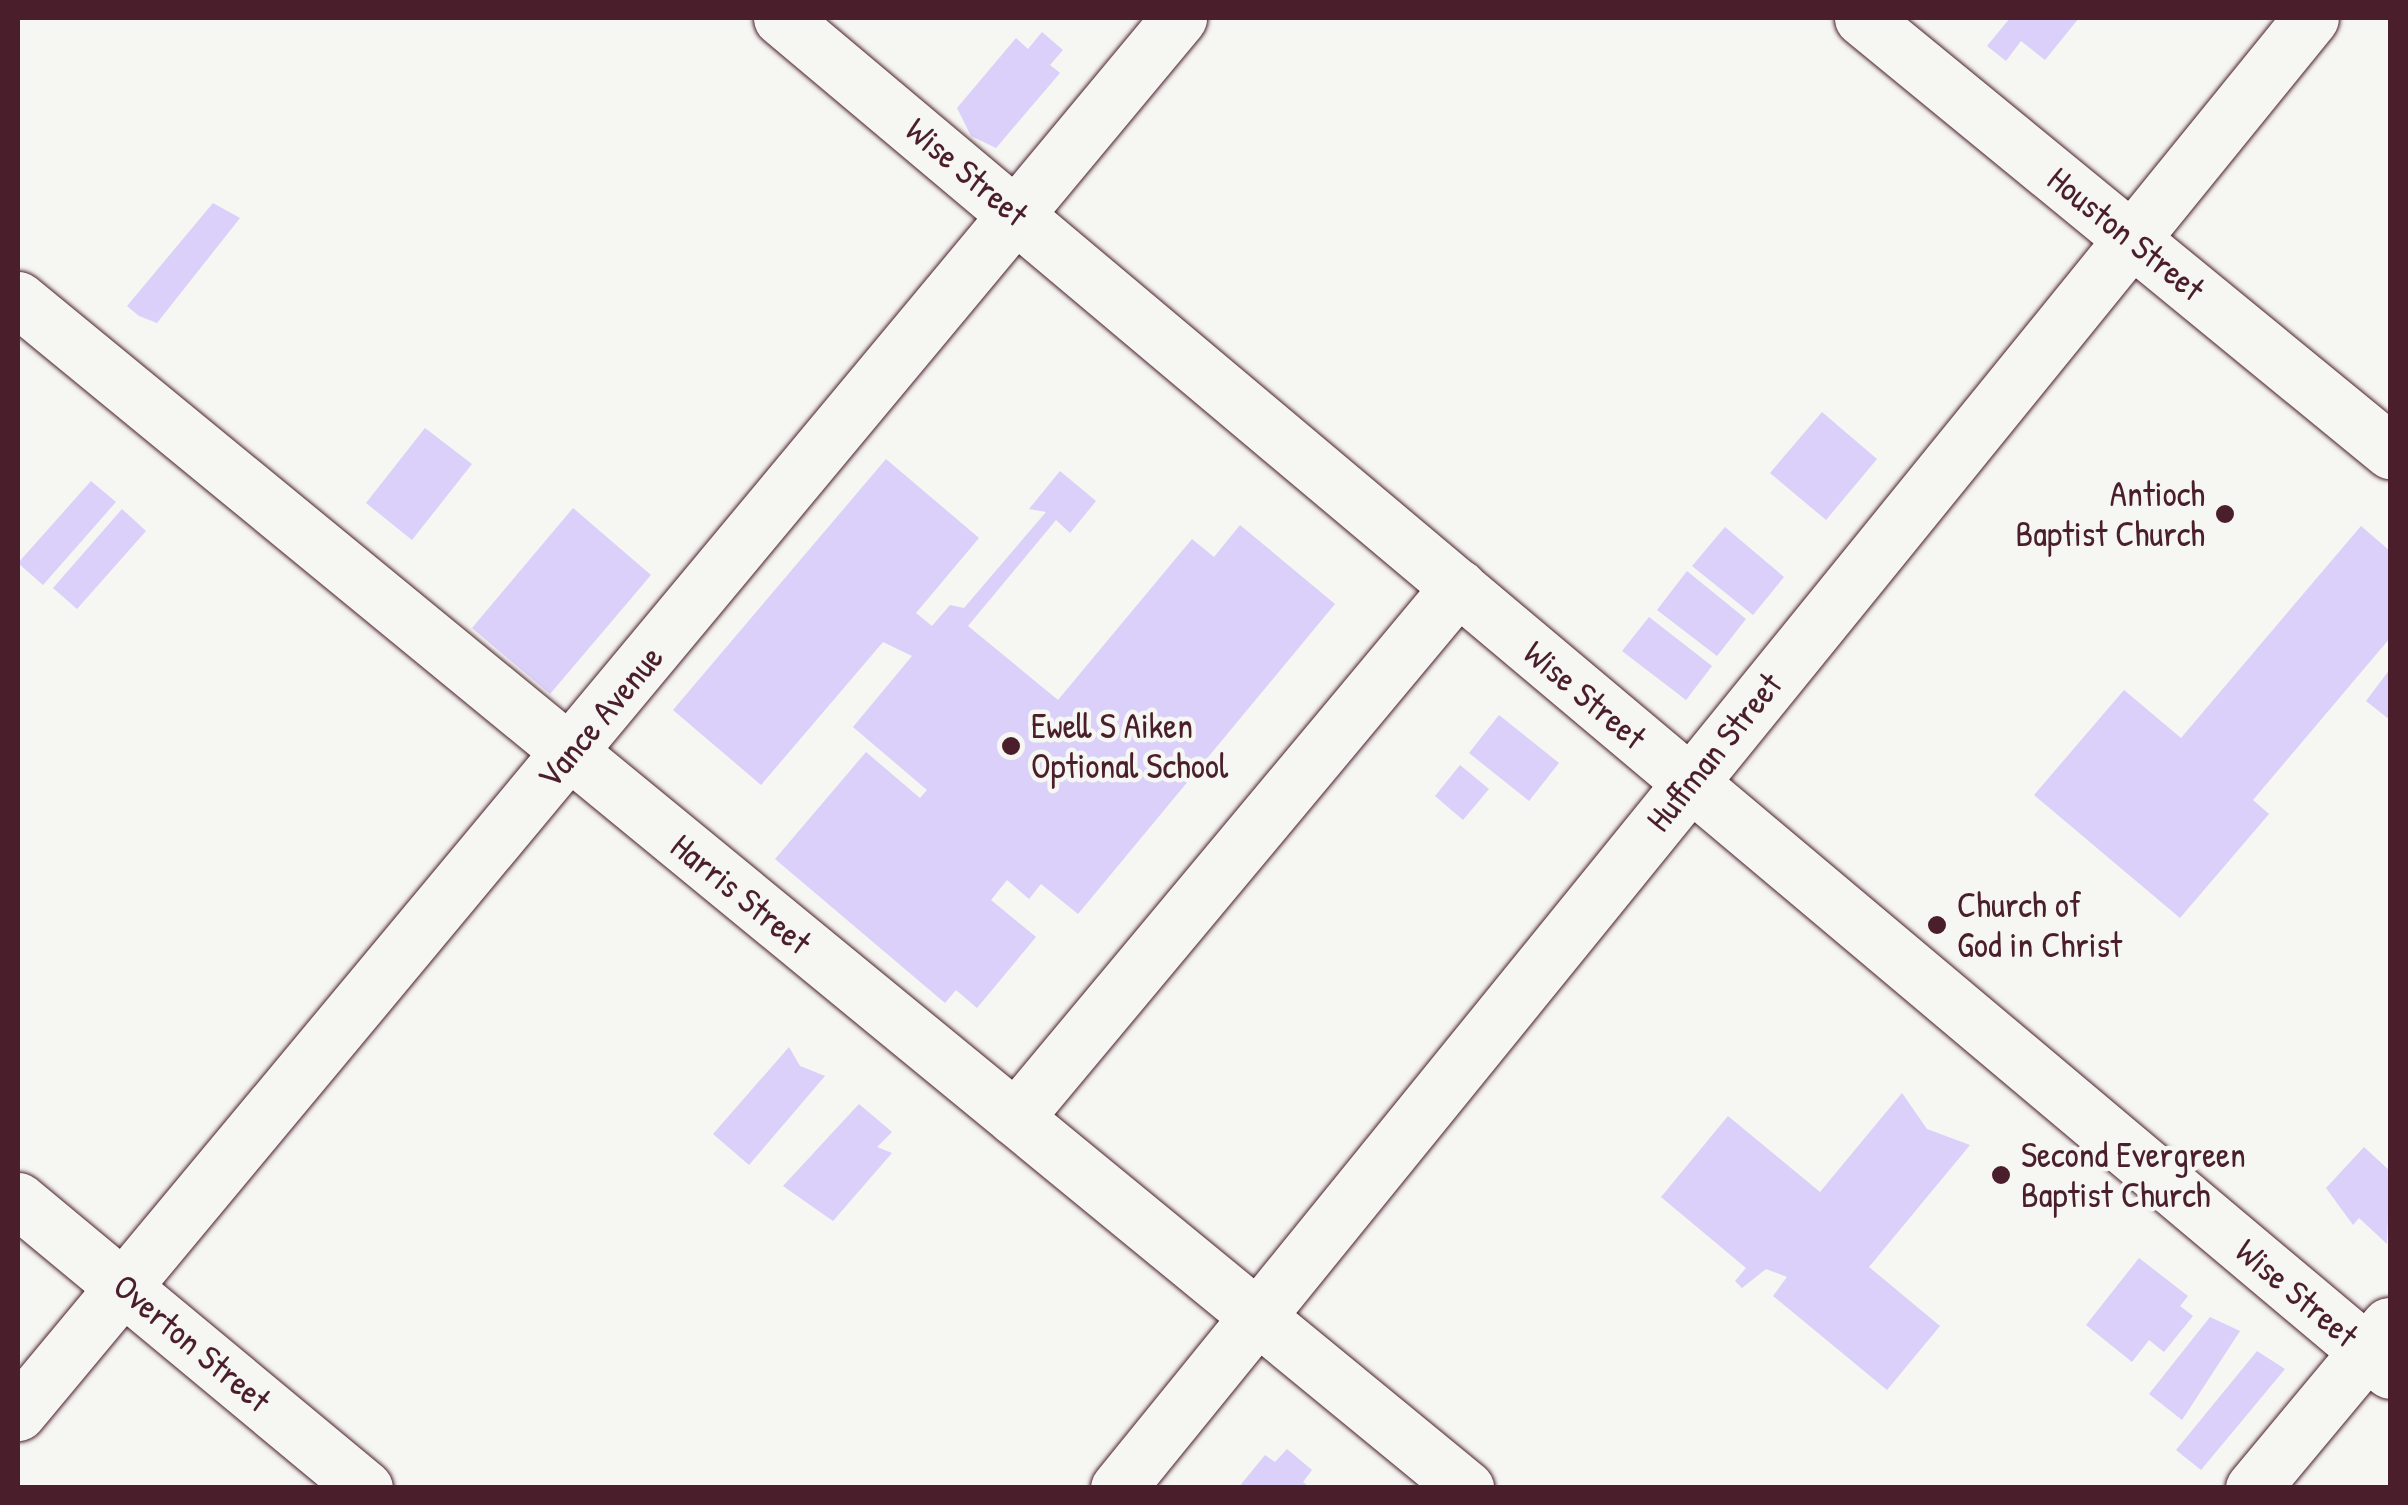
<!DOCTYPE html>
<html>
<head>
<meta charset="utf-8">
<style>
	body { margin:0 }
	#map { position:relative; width:2408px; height:1505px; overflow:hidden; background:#f6f6f2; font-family:"Patrick Hand",sans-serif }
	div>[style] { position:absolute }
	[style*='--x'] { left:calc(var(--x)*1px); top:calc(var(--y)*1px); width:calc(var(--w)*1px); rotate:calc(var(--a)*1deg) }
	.building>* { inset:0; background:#dbd0f9 }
	.roads { filter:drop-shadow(0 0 2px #4a1f2b) drop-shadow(0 0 2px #4a1f2b) }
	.minor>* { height:55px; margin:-27.5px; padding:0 27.5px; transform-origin:27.5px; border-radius:27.5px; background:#f6f6f2 }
	.major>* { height:55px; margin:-27.5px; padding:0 27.5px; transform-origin:27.5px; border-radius:27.5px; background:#f6f6f2 }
	.dots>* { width:28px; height:28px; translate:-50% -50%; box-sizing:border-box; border:5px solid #f6f6f2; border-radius:50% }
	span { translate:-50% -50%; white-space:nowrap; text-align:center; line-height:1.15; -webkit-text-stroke:9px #f6f6f2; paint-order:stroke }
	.street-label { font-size:35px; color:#4a1f2b }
	.poi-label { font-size:35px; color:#4a1f2b }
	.right { translate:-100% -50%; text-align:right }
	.left { translate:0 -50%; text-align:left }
	.frame { position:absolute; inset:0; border:20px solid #4a1f2b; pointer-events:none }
</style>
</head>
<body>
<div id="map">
	<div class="building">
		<i style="clip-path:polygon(2010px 18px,2079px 18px,2045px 60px,2021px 41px,2006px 61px,1987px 46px)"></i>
		<i style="clip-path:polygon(1042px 32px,1063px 50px,1050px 65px,1060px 73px,996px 148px,971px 136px,957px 108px,1016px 38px,1028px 49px)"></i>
		<i style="clip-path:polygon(213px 203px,240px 218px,157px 323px,139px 316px,127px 306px)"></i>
		<i style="clip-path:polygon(1822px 412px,1877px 459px,1826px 520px,1770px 473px)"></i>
		<i style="clip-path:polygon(425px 428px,472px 464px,412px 540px,366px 503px)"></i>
		<i style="clip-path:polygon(886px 459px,979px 538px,916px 613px,932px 626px,950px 605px,964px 608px,1046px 512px,1029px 509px,1060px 471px,1096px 501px,1070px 533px,1056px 520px,968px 626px,1058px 700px,1192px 539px,1214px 557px,1240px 525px,1335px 604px,1078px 914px,1041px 884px,1029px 899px,1007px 880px,991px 900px,1036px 937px,977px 1008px,956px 990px,945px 1003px,775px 859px,866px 752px,920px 798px,927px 790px,853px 727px,912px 656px,883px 642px,761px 785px,673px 710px)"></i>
		<i style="clip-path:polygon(91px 481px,116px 502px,43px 585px,18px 563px)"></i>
		<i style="clip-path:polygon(573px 508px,651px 575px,550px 694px,472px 628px)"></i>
		<i style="clip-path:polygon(122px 509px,146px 531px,77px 609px,53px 588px)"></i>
		<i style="clip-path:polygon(2361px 526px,2390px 551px,2390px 638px,2253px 800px,2269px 814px,2180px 918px,2034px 795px,2124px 690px,2181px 738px)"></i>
		<i style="clip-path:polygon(1725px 527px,1784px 577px,1753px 615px,1692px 566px)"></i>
		<i style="clip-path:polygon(1687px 571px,1746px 619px,1717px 656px,1657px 610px)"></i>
		<i style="clip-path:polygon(1649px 617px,1712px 666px,1686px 700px,1622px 651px)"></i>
		<i style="clip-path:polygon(2390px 669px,2390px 720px,2366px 701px)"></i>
		<i style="clip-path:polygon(1499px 715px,1559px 763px,1529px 801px,1469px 753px)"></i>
		<i style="clip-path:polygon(1460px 765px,1489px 789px,1463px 820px,1435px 796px)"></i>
		<i style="clip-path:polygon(789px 1047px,800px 1066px,825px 1076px,749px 1165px,713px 1134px)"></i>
		<i style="clip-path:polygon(1902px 1093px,1927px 1129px,1970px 1145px,1869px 1267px,1940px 1326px,1887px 1390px,1773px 1296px,1787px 1277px,1766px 1269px,1742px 1288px,1735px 1281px,1746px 1268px,1661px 1197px,1728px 1116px,1820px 1192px)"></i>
		<i style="clip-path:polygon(859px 1104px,892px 1132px,877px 1147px,892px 1153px,833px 1221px,783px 1186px)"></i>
		<i style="clip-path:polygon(2364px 1147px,2390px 1171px,2387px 1244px,2359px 1218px,2353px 1225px,2326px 1188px)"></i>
		<i style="clip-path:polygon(2139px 1258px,2188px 1296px,2180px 1306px,2193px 1316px,2164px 1352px,2149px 1340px,2132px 1362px,2086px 1325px)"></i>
		<i style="clip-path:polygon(2210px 1317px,2240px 1331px,2182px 1420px,2149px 1394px)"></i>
		<i style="clip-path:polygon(2257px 1351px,2285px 1369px,2201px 1470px,2176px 1450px)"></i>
		<i style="clip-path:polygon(1287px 1449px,1312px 1470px,1303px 1482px,1310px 1488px,1238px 1488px,1265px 1455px,1275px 1462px)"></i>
	</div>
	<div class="roads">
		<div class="minor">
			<i style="--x:781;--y:18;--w:2102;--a:40.06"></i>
			<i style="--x:1862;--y:18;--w:683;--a:39.35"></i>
			<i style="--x:18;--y:299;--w:1874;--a:39.39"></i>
			<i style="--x:1015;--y:1118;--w:692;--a:-50.16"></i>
			<i style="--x:18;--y:1413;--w:1815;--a:-50.23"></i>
			<i style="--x:1118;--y:1488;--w:1893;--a:-50.94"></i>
			<i style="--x:2253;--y:1488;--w:212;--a:-50.2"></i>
		</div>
		<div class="major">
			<i style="--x:18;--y:1200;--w:451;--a:39.7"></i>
		</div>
	</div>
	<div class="dots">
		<i style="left:2225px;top:514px;background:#4a1f2b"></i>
		<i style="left:1011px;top:746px;background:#4a1f2b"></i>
		<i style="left:1937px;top:925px;background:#4a1f2b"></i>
		<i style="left:2001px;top:1175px;background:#4a1f2b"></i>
	</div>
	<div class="street-label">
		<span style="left:967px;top:172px;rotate:40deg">Wise Street</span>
		<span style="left:2126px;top:234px;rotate:39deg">Houston Street</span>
		<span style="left:1585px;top:695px;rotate:40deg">Wise Street</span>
		<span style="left:600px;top:717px;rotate:-50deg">Vance Avenue</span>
		<span style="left:1714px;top:752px;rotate:-51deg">Huffman Street</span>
		<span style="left:741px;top:894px;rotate:39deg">Harris Street</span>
		<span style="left:2297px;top:1293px;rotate:40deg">Wise Street</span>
		<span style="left:192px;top:1343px;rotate:40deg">Overton Street</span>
	</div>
	<div class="poi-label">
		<span class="right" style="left:2205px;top:514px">Antioch<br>Baptist Church</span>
		<span class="left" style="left:1031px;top:746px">Ewell S Aiken<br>Optional School</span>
		<span class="left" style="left:1957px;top:925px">Church of<br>God in Christ</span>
		<span class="left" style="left:2021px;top:1175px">Second Evergreen<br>Baptist Church</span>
	</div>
	<div class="frame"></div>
</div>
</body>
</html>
